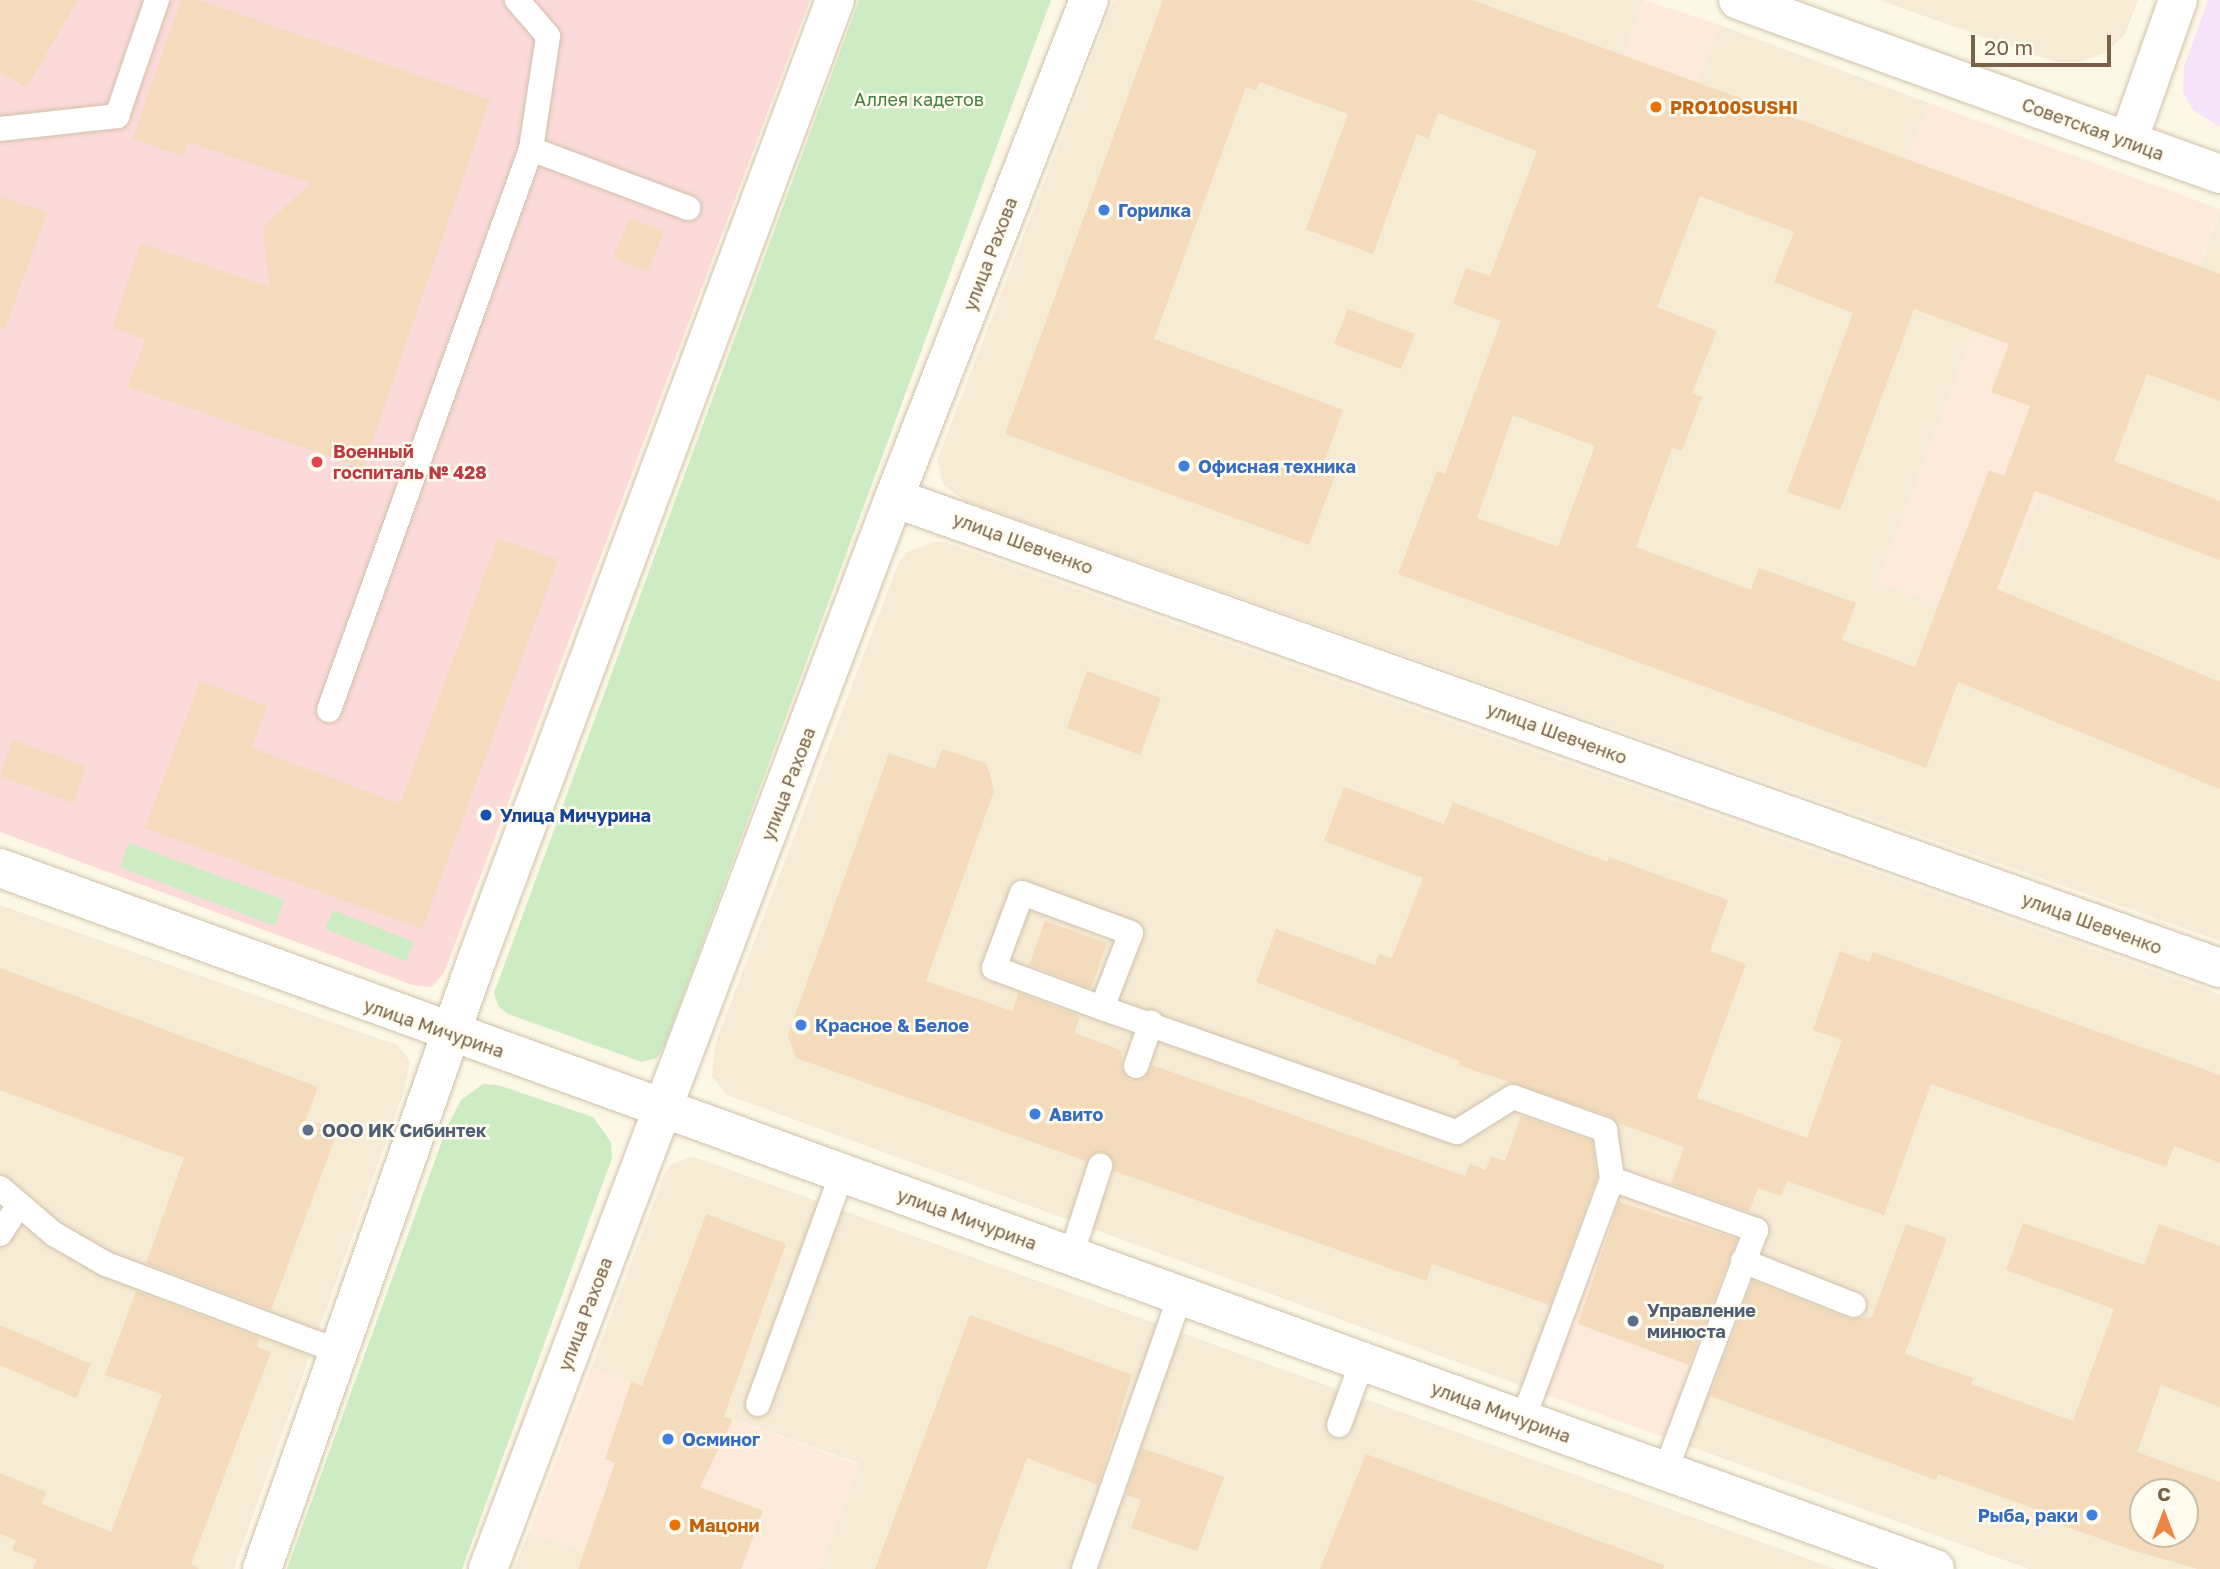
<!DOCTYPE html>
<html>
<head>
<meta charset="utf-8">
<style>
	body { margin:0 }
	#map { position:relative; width:2220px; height:1569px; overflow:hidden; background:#fdf8e6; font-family:"Golos Text",sans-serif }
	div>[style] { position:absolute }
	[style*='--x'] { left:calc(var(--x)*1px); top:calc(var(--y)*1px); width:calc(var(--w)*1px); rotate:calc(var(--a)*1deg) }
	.residential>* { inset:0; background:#f6ebd4 }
	.commercial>* { inset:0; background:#feeada }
	.education>* { inset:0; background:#f5e3fa }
	.medical>* { inset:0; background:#fcdad9 }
	.green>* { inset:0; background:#ceecc3 }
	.building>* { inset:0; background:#f4dbbc }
	.roads { filter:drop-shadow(0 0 2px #d0c1ab) drop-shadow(0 0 2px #d0c1ab) }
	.lane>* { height:24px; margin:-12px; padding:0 12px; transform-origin:12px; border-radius:12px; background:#fff }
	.street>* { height:38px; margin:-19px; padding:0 19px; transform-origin:19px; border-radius:19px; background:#fff }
	.secondary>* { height:38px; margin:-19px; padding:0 19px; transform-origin:19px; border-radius:19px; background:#fff }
	.dots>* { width:19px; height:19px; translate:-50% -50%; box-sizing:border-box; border:4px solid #fffbee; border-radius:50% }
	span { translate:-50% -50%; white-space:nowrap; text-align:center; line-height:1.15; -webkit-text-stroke:5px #fffbee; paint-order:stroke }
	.park-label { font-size:18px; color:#497f40 }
	.food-label { font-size:18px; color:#c56008; font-weight:700 }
	.left { translate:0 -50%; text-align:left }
	.street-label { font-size:18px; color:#796149 }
	.shop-label { font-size:18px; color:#366cbe; font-weight:700 }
	.right { translate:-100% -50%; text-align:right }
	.health-label { font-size:18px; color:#be3a42; font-weight:700 }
	.transit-label { font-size:18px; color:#164399; font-weight:700 }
	.service-label { font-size:18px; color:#4e5e75; font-weight:700 }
	.north { position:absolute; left:2129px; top:1478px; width:70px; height:70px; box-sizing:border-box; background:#fffbee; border:2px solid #c9bdac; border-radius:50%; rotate:0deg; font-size:19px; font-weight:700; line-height:28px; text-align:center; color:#796149 }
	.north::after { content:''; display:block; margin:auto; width:24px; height:32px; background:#ed8546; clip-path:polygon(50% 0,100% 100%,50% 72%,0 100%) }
	.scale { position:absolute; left:1971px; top:35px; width:140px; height:32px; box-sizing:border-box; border:4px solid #796149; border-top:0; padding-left:9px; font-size:21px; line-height:24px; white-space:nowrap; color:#796149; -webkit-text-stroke:5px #fffbee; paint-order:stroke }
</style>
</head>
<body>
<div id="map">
	<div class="residential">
		<i style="clip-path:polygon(1114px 0,1644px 0,1538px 277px,1591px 356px,1720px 25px,1929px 103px,1907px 160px,1880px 297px,1974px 331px,1878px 581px,1987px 622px,2039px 495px,2093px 515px,2108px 387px,2178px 328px,2220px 211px,2220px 941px,965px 501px,943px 485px,937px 460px)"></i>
		<i style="clip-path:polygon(1878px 0,2138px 0,2125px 34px,2107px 52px,2080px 62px,2056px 62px)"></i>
		<i style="clip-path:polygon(evenodd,932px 542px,945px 542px,2220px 994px,2220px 1569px,2029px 1569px,1672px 1440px,1756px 1214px,1625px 1167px,1536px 1391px,727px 1095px,712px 1077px,715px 1044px,899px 562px,908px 552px,932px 542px,2143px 1492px,2185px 1492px,2185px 1534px,2143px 1534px,2143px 1492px)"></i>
		<i style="clip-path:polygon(0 905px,397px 1045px,410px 1061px,404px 1091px,234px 1569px,0 1569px)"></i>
		<i style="clip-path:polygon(692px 1157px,703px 1160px,1836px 1569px,820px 1569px,860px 1464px,591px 1368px,665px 1173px,673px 1163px)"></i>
		<i style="clip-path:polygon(529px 1531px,631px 1569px,514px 1569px)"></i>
	</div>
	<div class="commercial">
		<i style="clip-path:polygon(1644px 0,1720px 25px,1591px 357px,1538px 277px)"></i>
		<i style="clip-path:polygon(1929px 103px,2220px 209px,2178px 329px,2135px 313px,2138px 398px,2094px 515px,2039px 496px,1986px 623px,1878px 581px,1974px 331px,1880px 297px,1907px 160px)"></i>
		<i style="clip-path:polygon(1624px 1166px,1757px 1214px,1672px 1440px,1536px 1391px)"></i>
		<i style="clip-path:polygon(591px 1368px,860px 1465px,820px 1569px,631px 1569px,529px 1531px)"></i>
	</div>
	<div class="education">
		<i style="clip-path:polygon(2208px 0,2220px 0,2220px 127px,2193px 110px,2183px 92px,2184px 67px)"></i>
	</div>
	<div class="medical">
		<i style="clip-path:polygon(0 0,810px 0,444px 973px,432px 987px,412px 985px,0 832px)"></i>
	</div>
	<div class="green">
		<i style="clip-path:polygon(859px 0,1051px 0,665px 1044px,657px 1058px,642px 1062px,508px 1014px,498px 1006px,494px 993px)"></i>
		<i style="clip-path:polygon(129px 843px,284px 900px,275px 926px,120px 867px)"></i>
		<i style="clip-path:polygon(333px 910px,414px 942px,406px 961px,325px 929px)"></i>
		<i style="clip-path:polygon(483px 1084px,498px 1085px,593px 1117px,611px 1142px,612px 1158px,462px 1569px,287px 1569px,447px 1127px,461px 1100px)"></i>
	</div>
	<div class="building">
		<i style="clip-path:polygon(0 0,78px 0,26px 88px,0 72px)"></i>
		<i style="clip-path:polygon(181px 0,198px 0,490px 100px,363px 468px,128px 387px,145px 339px,112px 328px,141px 243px,269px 287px,263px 228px,310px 183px,188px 142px,183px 156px,133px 139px)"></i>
		<i style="clip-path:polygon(evenodd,1163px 0,1472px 0,2220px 274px,2220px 401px,2147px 374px,2114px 461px,2220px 501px,2220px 560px,2035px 491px,1997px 589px,2220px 682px,2220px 789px,1958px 682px,1926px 768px,1398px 574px,1437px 471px,1445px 474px,1501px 321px,1453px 304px,1466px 268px,1490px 276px,1537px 151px,1438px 113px,1428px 139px,1417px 134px,1373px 254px,1306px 229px,1348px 114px,1260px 82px,1256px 91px,1246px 87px,1154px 339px,1343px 410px,1325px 460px,1339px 465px,1309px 545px,1005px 434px,1163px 0,1700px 196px,1794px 232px,1774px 282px,1853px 313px,1787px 492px,1840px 510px,1914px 309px,2009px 344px,1991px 392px,2030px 406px,2004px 476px,1989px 470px,1915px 667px,1842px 640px,1856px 603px,1759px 568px,1751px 590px,1636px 547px,1672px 448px,1682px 451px,1702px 397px,1692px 393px,1717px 331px,1657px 307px,1700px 196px,1163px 0,1513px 415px,1595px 446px,1558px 547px,1477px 518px,1513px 415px)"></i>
		<i style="clip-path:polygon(0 196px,47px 212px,5px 329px,0 328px)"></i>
		<i style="clip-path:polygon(630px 218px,664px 232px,647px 272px,613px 257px)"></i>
		<i style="clip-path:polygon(1348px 309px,1415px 334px,1401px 369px,1334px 344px)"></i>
		<i style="clip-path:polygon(498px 538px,558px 560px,422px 929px,145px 828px,200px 681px,267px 706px,252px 748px,400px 804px)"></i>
		<i style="clip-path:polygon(1087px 671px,1161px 698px,1140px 755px,1067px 728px)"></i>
		<i style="clip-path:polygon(13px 740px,86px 767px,73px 803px,0 776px)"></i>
		<i style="clip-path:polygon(942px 749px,987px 764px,994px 791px,926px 981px,1012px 1011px,1019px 993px,1080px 1016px,1074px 1033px,1121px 1050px,1122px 1069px,1130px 1080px,1145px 1078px,1152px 1065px,1465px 1176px,1470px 1164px,1486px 1170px,1491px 1156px,1505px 1161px,1521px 1116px,1592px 1141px,1597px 1177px,1550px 1305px,1432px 1264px,1426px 1281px,1114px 1171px,1114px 1162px,1105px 1152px,1096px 1152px,1086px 1161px,796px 1058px,788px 1035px,889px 753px,935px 769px)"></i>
		<i style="clip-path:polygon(1344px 787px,1444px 824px,1453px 802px,1607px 862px,1609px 857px,1728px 900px,1710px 951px,1746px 964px,1697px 1098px,1807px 1138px,1842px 1040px,1813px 1030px,1840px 951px,1870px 962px,1873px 952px,2220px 1075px,2220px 1163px,2174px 1146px,2166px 1167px,1931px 1084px,1884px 1215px,1787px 1181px,1781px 1196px,1758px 1188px,1749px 1212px,1671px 1184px,1684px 1147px,1618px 1123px,1610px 1116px,1458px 1065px,1460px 1061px,1256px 982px,1276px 929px,1375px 965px,1379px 954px,1392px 958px,1423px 878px,1324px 841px)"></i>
		<i style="clip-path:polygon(1045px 921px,1107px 943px,1091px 988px,1029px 965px)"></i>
		<i style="clip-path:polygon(0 968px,318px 1087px,306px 1119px,338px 1130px,271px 1310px,146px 1263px,184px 1158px,0 1090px)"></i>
		<i style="clip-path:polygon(1619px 1202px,1737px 1239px,1689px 1365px,1578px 1324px)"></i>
		<i style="clip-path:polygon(706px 1214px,786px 1244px,724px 1416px,733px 1419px,700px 1487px,763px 1511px,741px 1569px,578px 1569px,615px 1463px,605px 1459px,631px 1382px,642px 1386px)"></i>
		<i style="clip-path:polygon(evenodd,2023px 1223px,2144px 1265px,2159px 1224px,2220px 1246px,2220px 1407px,2161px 1385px,2137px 1452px,2220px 1482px,2220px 1569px,2198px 1569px,2132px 1550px,2053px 1522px,2055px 1516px,1938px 1474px,1936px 1480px,1710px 1396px,1753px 1281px,1849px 1319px,1872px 1317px,1906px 1224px,1947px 1238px,1905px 1354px,1973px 1378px,1971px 1384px,2073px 1421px,2114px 1309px,2006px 1270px,2023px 1223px,2143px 1492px,2185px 1492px,2185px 1534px,2143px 1534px,2143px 1492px)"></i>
		<i style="clip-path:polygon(136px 1291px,260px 1338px,257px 1347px,271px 1352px,191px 1564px,199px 1569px,33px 1569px,37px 1560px,12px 1550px,16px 1540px,0 1534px,0 1473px,46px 1492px,42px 1504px,111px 1532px,162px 1394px,105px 1375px)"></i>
		<i style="clip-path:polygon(970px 1315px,1132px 1375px,1098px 1485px,1027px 1458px,986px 1569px,875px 1569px)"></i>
		<i style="clip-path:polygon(0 1325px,91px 1364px,76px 1398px,0 1365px)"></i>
		<i style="clip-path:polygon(1142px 1448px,1224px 1477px,1197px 1551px,1131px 1528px,1141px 1500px,1126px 1495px)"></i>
		<i style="clip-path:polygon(1366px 1454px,1664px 1565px,1663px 1569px,1320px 1569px)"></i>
	</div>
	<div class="roads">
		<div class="lane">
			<i style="--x:0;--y:129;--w:118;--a:-6.3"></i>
			<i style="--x:117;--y:116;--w:123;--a:-71"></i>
			<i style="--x:531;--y:149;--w:168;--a:20.6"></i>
			<i style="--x:329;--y:710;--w:596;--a:-70.2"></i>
			<i style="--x:531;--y:149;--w:114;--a:-81.4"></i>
			<i style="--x:548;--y:36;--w:48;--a:-130.7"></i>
			<i style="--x:1102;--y:1008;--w:80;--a:-68.9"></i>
			<i style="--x:1131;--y:933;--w:116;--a:-159.8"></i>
			<i style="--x:1022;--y:893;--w:80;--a:110.5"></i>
			<i style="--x:994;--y:968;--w:115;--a:20.3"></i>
			<i style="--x:1102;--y:1008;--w:376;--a:19.3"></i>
			<i style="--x:1457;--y:1132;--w:66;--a:-32"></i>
			<i style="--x:1513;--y:1097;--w:98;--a:19.7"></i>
			<i style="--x:1605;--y:1130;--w:49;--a:81.9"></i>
			<i style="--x:1612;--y:1179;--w:257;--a:110.3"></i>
			<i style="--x:1136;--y:1066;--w:46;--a:-70.8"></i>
			<i style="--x:1612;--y:1179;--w:153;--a:19.5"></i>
			<i style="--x:1756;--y:1230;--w:259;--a:110.6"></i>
			<i style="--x:0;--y:1188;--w:71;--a:40.4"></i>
			<i style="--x:54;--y:1234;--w:60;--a:30"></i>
			<i style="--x:106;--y:1264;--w:250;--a:20.6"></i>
			<i style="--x:0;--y:1234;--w:35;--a:-57"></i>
			<i style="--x:1071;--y:1256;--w:95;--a:-72.1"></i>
			<i style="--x:1743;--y:1261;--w:119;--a:21.6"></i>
			<i style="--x:758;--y:1404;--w:246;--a:-70"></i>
			<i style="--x:1339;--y:1425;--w:67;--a:-69.9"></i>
			<i style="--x:1084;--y:1569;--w:289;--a:-70.6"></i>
		</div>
		<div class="street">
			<i style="--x:2178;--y:0;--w:150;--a:109.5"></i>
			<i style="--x:2128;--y:141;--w:98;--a:19.7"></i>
			<i style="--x:894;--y:498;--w:1407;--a:19.52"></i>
			<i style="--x:262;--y:1569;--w:647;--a:-70.58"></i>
			<i style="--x:477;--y:959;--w:1024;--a:-69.53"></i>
			<i style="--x:488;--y:1569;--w:1145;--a:-69.24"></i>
			<i style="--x:894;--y:498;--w:535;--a:-68.62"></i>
		</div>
		<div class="secondary">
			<i style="--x:1738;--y:0;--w:415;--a:19.9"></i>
			<i style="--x:0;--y:868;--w:2058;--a:19.91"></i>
		</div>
	</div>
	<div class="dots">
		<i style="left:1656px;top:107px;background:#e8710a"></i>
		<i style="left:1104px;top:210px;background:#3f7fe0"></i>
		<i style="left:317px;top:462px;background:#e0444e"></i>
		<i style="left:1184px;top:466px;background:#3f7fe0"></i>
		<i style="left:486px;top:815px;background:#1a4fb4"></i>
		<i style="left:801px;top:1025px;background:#3f7fe0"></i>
		<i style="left:1035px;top:1114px;background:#3f7fe0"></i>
		<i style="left:308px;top:1130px;background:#5c6f8a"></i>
		<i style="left:1633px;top:1321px;background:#5c6f8a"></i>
		<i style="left:668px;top:1439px;background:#3f7fe0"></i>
		<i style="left:2092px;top:1515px;background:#3f7fe0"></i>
		<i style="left:675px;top:1525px;background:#e8710a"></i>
	</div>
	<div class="park-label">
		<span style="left:919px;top:99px">Аллея кадетов</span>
	</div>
	<div class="food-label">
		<span class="left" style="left:1670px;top:107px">PRO100SUSHI</span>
		<span class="left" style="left:689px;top:1525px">Мацони</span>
	</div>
	<div class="street-label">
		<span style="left:2093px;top:129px;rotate:20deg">Советская улица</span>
		<span style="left:990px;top:254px;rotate:-69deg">улица Рахова</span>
		<span style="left:1023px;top:543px;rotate:20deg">улица Шевченко</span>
		<span style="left:1557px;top:733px;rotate:20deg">улица Шевченко</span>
		<span style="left:788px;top:784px;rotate:-69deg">улица Рахова</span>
		<span style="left:2092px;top:923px;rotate:20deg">улица Шевченко</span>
		<span style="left:434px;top:1028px;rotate:19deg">улица Мичурина</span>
		<span style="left:967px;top:1219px;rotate:20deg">улица Мичурина</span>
		<span style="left:585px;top:1314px;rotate:-69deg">улица Рахова</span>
		<span style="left:1501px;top:1412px;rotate:20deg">улица Мичурина</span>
	</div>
	<div class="shop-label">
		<span class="left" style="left:1118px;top:210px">Горилка</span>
		<span class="left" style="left:1198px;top:466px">Офисная техника</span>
		<span class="left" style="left:815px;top:1025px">Красное &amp; Белое</span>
		<span class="left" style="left:1049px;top:1114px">Авито</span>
		<span class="left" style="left:682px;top:1439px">Осминог</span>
		<span class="right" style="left:2078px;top:1515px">Рыба, раки</span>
	</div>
	<div class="health-label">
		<span class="left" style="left:333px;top:462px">Военный<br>госпиталь № 428</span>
	</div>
	<div class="transit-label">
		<span class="left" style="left:500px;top:815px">Улица Мичурина</span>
	</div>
	<div class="service-label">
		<span class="left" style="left:322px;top:1130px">ООО ИК Сибинтек</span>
		<span class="left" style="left:1647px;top:1321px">Управление<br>минюста</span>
	</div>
	<div class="north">С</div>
	<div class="scale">20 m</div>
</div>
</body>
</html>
